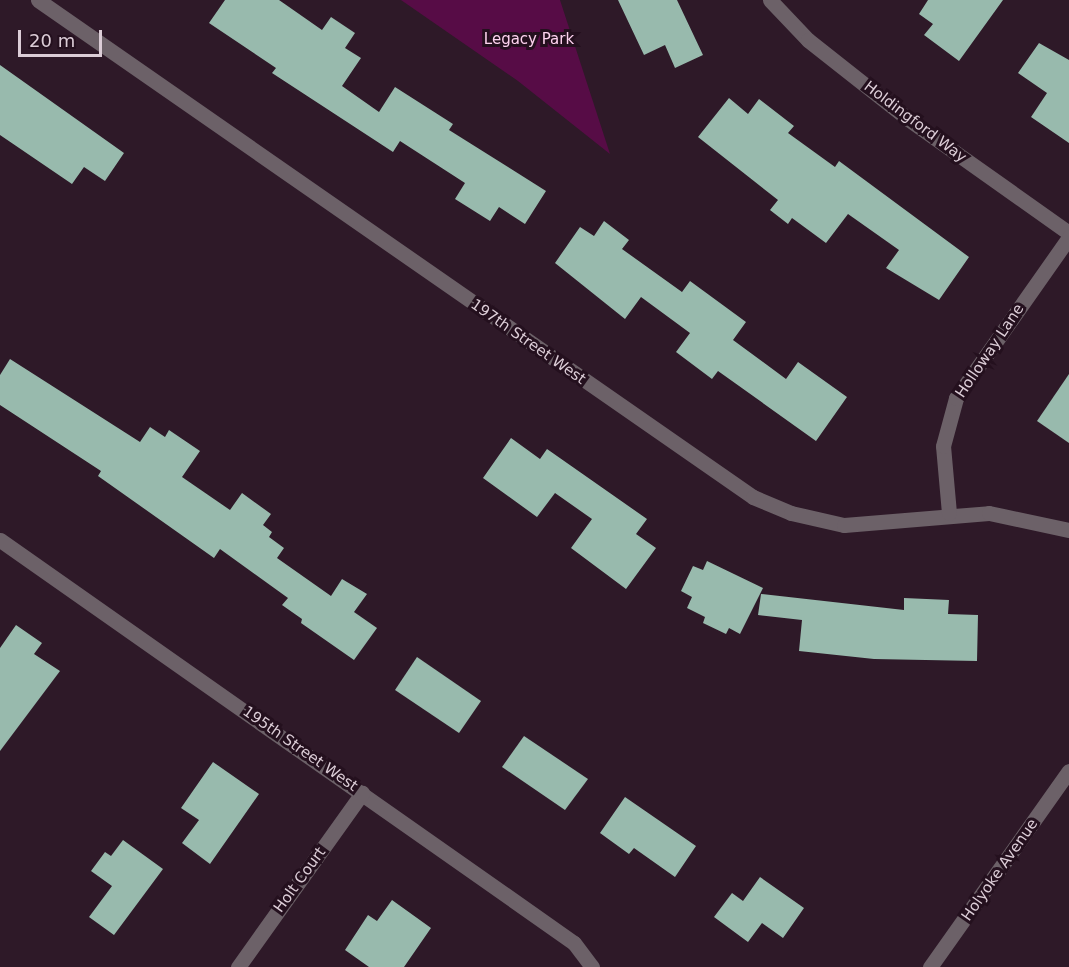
<!DOCTYPE html>
<html>
<head>
<meta charset="utf-8">
<style>
	body { margin:0 }
	#map { position:relative; width:1069px; height:967px; overflow:hidden; background:#2e1928; font-family:"DejaVu Sans",sans-serif }
	div>[style] { position:absolute }
	[style*='--x'] { left:calc(var(--x)*1px); top:calc(var(--y)*1px); width:calc(var(--w)*1px); rotate:calc(var(--a)*1deg) }
	.green>* { inset:0; background:#570c46 }
	.building>* { inset:0; background:#98baad }
	.minor>* { height:15px; margin:-7.5px; padding:0 7.5px; transform-origin:7.5px; border-radius:7.5px; background:#6c6168 }
	span { translate:-50% -50%; white-space:nowrap; text-align:center; line-height:1.15; -webkit-text-stroke:6px #24101e; paint-order:stroke }
	.park-label { font-size:15px; color:#fed2ef }
	.street-label { font-size:15px; color:#dccdd7 }
	.scale { position:absolute; left:18px; top:30px; width:84px; height:27px; box-sizing:border-box; border:3px solid #dccdd7; border-top:0; padding-left:8px; font-size:18px; line-height:21px; white-space:nowrap; color:#dccdd7; -webkit-text-stroke:4px #24101e; paint-order:stroke }
</style>
</head>
<body>
<div id="map">
	<div class="green">
		<i style="clip-path:polygon(401px 0,560px 0,610px 154px,518px 81px)"></i>
	</div>
	<div class="building">
		<i style="clip-path:polygon(225px 0,279px 0,322px 30px,331px 17px,355px 33px,345px 48px,361px 58px,342px 86px,379px 112px,395px 87px,453px 124px,449px 130px,546px 191px,525px 224px,499px 207px,490px 221px,455px 199px,465px 183px,400px 141px,393px 152px,272px 73px,276px 68px,209px 23px)"></i>
		<i style="clip-path:polygon(618px 0,677px 0,703px 55px,675px 68px,665px 45px,644px 55px)"></i>
		<i style="clip-path:polygon(928px 0,1003px 0,959px 61px,924px 35px,933px 24px,919px 14px)"></i>
		<i style="clip-path:polygon(1039px 43px,1069px 60px,1069px 143px,1031px 117px,1047px 93px,1018px 73px)"></i>
		<i style="clip-path:polygon(0 65px,124px 153px,105px 181px,84px 167px,72px 184px,0 135px)"></i>
		<i style="clip-path:polygon(729px 98px,748px 114px,759px 99px,794px 126px,788px 133px,835px 167px,839px 161px,969px 257px,939px 300px,886px 268px,899px 250px,848px 214px,826px 243px,792px 218px,788px 224px,770px 210px,778px 200px,698px 137px)"></i>
		<i style="clip-path:polygon(604px 221px,629px 240px,622px 249px,682px 292px,690px 281px,746px 322px,733px 340px,786px 379px,798px 362px,847px 397px,816px 441px,718px 371px,712px 379px,676px 352px,690px 333px,641px 297px,625px 319px,555px 263px,580px 227px,594px 236px)"></i>
		<i style="clip-path:polygon(10px 359px,140px 442px,150px 427px,165px 437px,169px 430px,200px 451px,182px 477px,230px 510px,242px 493px,271px 514px,263px 525px,272px 532px,269px 537px,284px 548px,277px 558px,331px 596px,342px 579px,367px 594px,354px 612px,377px 628px,354px 660px,301px 623px,302px 619px,282px 605px,288px 598px,220px 549px,214px 558px,98px 476px,101px 471px,0 405px,0 375px)"></i>
		<i style="clip-path:polygon(1069px 374px,1069px 443px,1037px 421px)"></i>
		<i style="clip-path:polygon(511px 438px,540px 459px,547px 449px,647px 519px,636px 534px,656px 548px,626px 589px,571px 548px,592px 519px,555px 493px,537px 517px,483px 478px)"></i>
		<i style="clip-path:polygon(707px 561px,763px 588px,740px 634px,729px 628px,726px 634px,703px 623px,705px 617px,687px 608px,692px 597px,681px 591px,693px 566px,703px 570px)"></i>
		<i style="clip-path:polygon(761px 594px,904px 610px,904px 598px,949px 600px,948px 614px,978px 615px,977px 661px,874px 659px,799px 651px,802px 620px,758px 615px)"></i>
		<i style="clip-path:polygon(16px 625px,42px 643px,34px 654px,60px 671px,0 751px,0 648px)"></i>
		<i style="clip-path:polygon(417px 657px,481px 701px,459px 733px,395px 690px)"></i>
		<i style="clip-path:polygon(524px 736px,588px 779px,565px 810px,502px 767px)"></i>
		<i style="clip-path:polygon(213px 762px,259px 794px,210px 864px,182px 843px,199px 820px,181px 808px)"></i>
		<i style="clip-path:polygon(625px 797px,696px 846px,675px 877px,634px 848px,629px 854px,600px 833px)"></i>
		<i style="clip-path:polygon(123px 840px,163px 869px,114px 935px,89px 917px,112px 886px,91px 871px,105px 852px,111px 856px)"></i>
		<i style="clip-path:polygon(760px 877px,804px 908px,783px 938px,762px 923px,748px 942px,714px 917px,732px 893px,743px 901px)"></i>
		<i style="clip-path:polygon(392px 900px,431px 928px,404px 967px,369px 967px,345px 950px,368px 915px,377px 921px)"></i>
	</div>
	<div class="minor">
		<i style="--x:38;--y:0;--w:871;--a:34.8"></i>
		<i style="--x:753;--y:497;--w:41;--a:22.8"></i>
		<i style="--x:791;--y:513;--w:54;--a:12.8"></i>
		<i style="--x:844;--y:525;--w:145;--a:-4.7"></i>
		<i style="--x:989;--y:513;--w:82;--a:12"></i>
		<i style="--x:770;--y:0;--w:55;--a:46.5"></i>
		<i style="--x:808;--y:40;--w:127;--a:38.3"></i>
		<i style="--x:908;--y:119;--w:197;--a:35.3"></i>
		<i style="--x:949;--y:513;--w:67;--a:-95.1"></i>
		<i style="--x:943;--y:446;--w:50;--a:-74.8"></i>
		<i style="--x:956;--y:398;--w:197;--a:-54.9"></i>
		<i style="--x:0;--y:540;--w:701;--a:35.07"></i>
		<i style="--x:574;--y:943;--w:30;--a:53"></i>
		<i style="--x:238;--y:967;--w:214;--a:-54.5"></i>
		<i style="--x:930;--y:967;--w:240;--a:-54.7"></i>
	</div>
	<div class="park-label">
		<span style="left:529px;top:40px">Legacy Park</span>
	</div>
	<div class="street-label">
		<span style="left:915px;top:122px;rotate:37deg">Holdingford Way</span>
		<span style="left:528px;top:342px;rotate:35deg">197th Street West</span>
		<span style="left:990px;top:351px;rotate:-56deg">Holloway Lane</span>
		<span style="left:300px;top:749px;rotate:35deg">195th Street West</span>
		<span style="left:1000px;top:870px;rotate:-55deg">Holyoke Avenue</span>
		<span style="left:300px;top:880px;rotate:-54deg">Holt Court</span>
	</div>
	<div class="scale">20 m</div>
</div>
</body>
</html>
